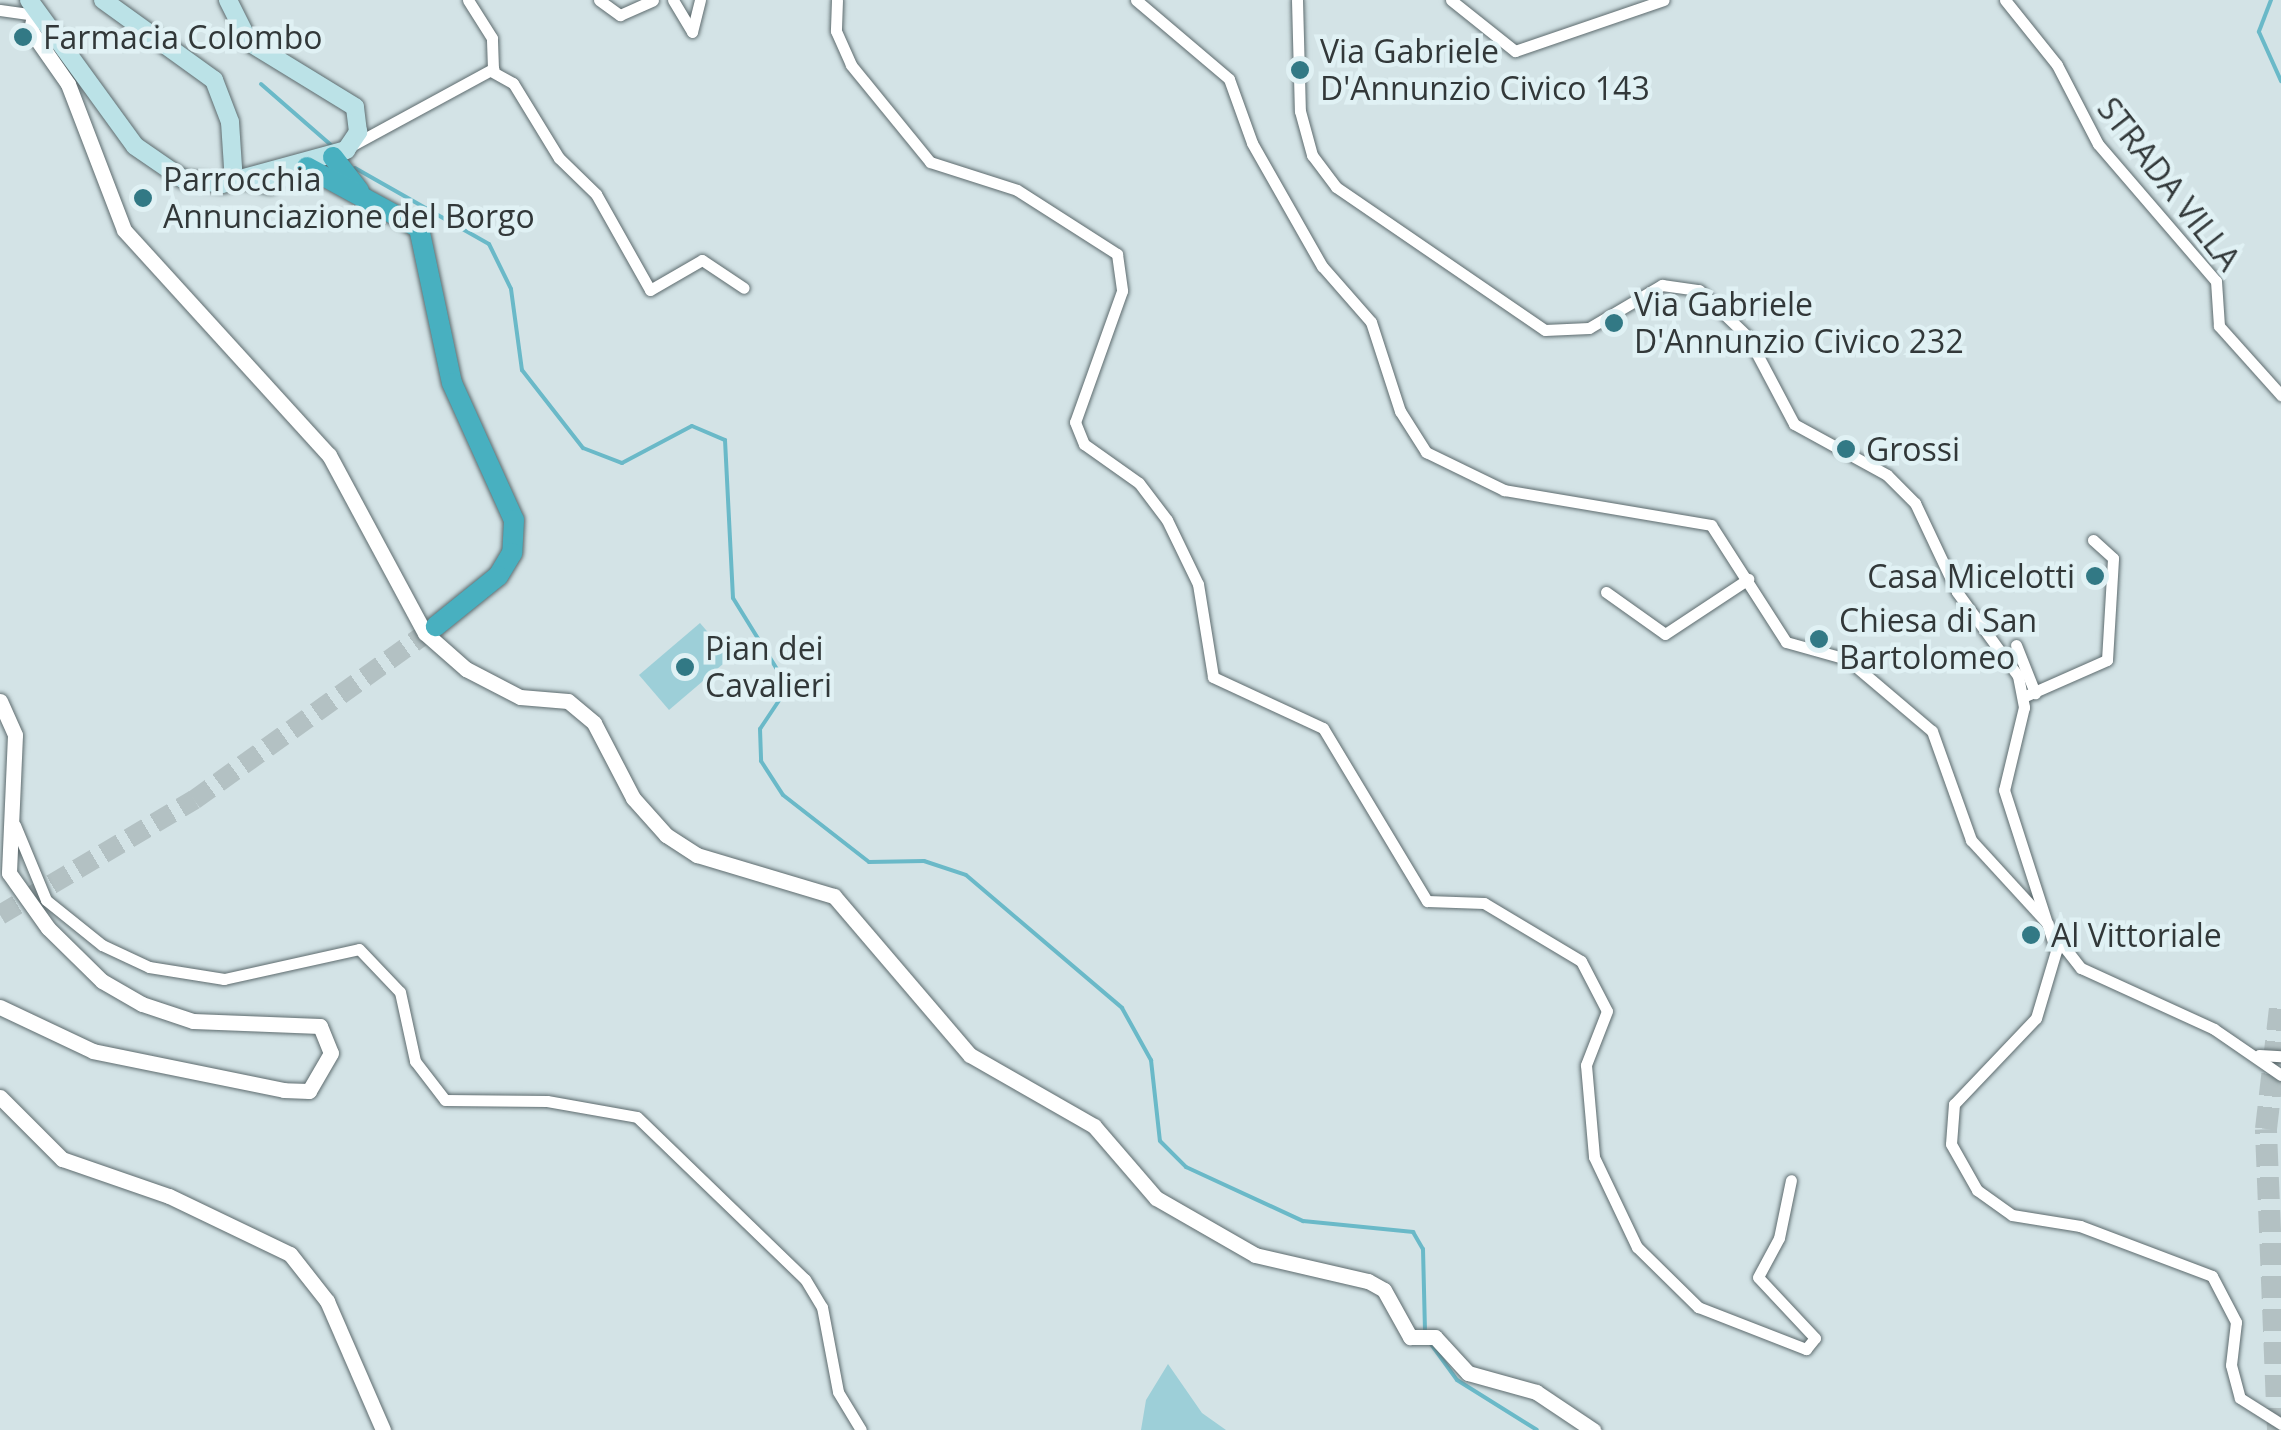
<!DOCTYPE html>
<html>
<head>
<meta charset="utf-8">
<style>
	body { margin:0 }
	#map { position:relative; width:2281px; height:1430px; overflow:hidden; background:#d3e3e6; font-family:"Open Sans",sans-serif }
	div>[style] { position:absolute }
	[style*='--x'] { left:calc(var(--x)*1px); top:calc(var(--y)*1px); width:calc(var(--w)*1px); rotate:calc(var(--a)*1deg) }
	.green>* { inset:0; background:#9dcfd8 }
	.stream>* { height:4px; margin:-2px; padding:0 2px; transform-origin:2px; border-radius:2px; background:#6ab9c8 }
	.trunk-tunnel>* { height:20px; margin-top:-10px; transform-origin:0; background:repeating-linear-gradient(90deg,#b3c1c3 0 20px,transparent 0 30px) }
	.motorway-tunnel>* { height:22px; margin-top:-11px; transform-origin:0; background:repeating-linear-gradient(90deg,#b3c1c3 0 22px,transparent 0 33px) }
	.roads { filter:drop-shadow(0 0 2px #5d6b6e) drop-shadow(0 0 2px #5d6b6e) }
	.minor>* { height:11px; margin:-5.5px; padding:0 5.5px; transform-origin:5.5px; border-radius:5.5px; background:#fff }
	.tertiary>* { height:15px; margin:-7.5px; padding:0 7.5px; transform-origin:7.5px; border-radius:7.5px; background:#fff }
	.secondary>* { height:18px; margin:-9px; padding:0 9px; transform-origin:9px; border-radius:9px; background:#bbe2e7 }
	.trunk>* { height:20px; margin:-10px; padding:0 10px; transform-origin:10px; border-radius:10px; background:#48b0c0 }
	.dots>* { width:28px; height:28px; translate:-50% -50%; box-sizing:border-box; border:5px solid #e0f1f4; border-radius:50% }
	span { translate:-50% -50%; white-space:nowrap; text-align:center; line-height:1.15; -webkit-text-stroke:9px #e0f1f4; paint-order:stroke }
	.poi-label { font-size:32px; color:#323839 }
	.left { translate:0 -50%; text-align:left }
	.right { translate:-100% -50%; text-align:right }
	.street-label { font-size:32px; color:#323839 }
</style>
</head>
<body>
<div id="map">
	<div class="green">
		<i style="clip-path:polygon(700px 623px,730px 658px,669px 710px,639px 675px)"></i>
		<i style="clip-path:polygon(1168px 1364px,1202px 1413px,1226px 1430px,1141px 1430px,1146px 1400px)"></i>
	</div>
	<div class="stream">
		<i style="--x:2271;--y:0;--w:34;--a:111"></i>
		<i style="--x:2259;--y:32;--w:54;--a:65.8"></i>
		<i style="--x:261;--y:84;--w:94;--a:41.1"></i>
		<i style="--x:355;--y:168;--w:154;--a:29.6"></i>
		<i style="--x:489;--y:244;--w:50;--a:63.9"></i>
		<i style="--x:511;--y:289;--w:82;--a:82.3"></i>
		<i style="--x:522;--y:370;--w:99;--a:52"></i>
		<i style="--x:583;--y:448;--w:42;--a:21"></i>
		<i style="--x:622;--y:463;--w:79;--a:-27.9"></i>
		<i style="--x:692;--y:426;--w:36;--a:23"></i>
		<i style="--x:725;--y:440;--w:158;--a:87.1"></i>
		<i style="--x:733;--y:598;--w:105;--a:58.3"></i>
		<i style="--x:788;--y:687;--w:50;--a:123.7"></i>
		<i style="--x:760;--y:729;--w:32;--a:88"></i>
		<i style="--x:761;--y:761;--w:40;--a:57.1"></i>
		<i style="--x:783;--y:795;--w:109;--a:37.9"></i>
		<i style="--x:869;--y:862;--w:55;--a:-1"></i>
		<i style="--x:924;--y:861;--w:44;--a:18.4"></i>
		<i style="--x:966;--y:875;--w:205;--a:40.4"></i>
		<i style="--x:1122;--y:1008;--w:60;--a:60.9"></i>
		<i style="--x:1151;--y:1060;--w:81;--a:83.7"></i>
		<i style="--x:1160;--y:1141;--w:37;--a:45"></i>
		<i style="--x:1186;--y:1167;--w:129;--a:24.8"></i>
		<i style="--x:1303;--y:1221;--w:111;--a:5.7"></i>
		<i style="--x:1413;--y:1232;--w:20;--a:60"></i>
		<i style="--x:1423;--y:1249;--w:81;--a:88.6"></i>
		<i style="--x:1431;--y:1344;--w:44;--a:54.2"></i>
		<i style="--x:1457;--y:1380;--w:94;--a:32"></i>
	</div>
	<div class="trunk-tunnel">
		<i style="--x:0;--y:915;--w:226;--a:-30.7"></i>
		<i style="--x:194;--y:800;--w:298;--a:-35.7"></i>
	</div>
	<div class="motorway-tunnel">
		<i style="--x:2278;--y:1430;--w:301;--a:-92.3"></i>
		<i style="--x:2266;--y:1129;--w:130;--a:-83.4"></i>
	</div>
	<div class="roads">
		<div class="minor">
			<i style="--x:599;--y:0;--w:26;--a:36"></i>
			<i style="--x:620;--y:15;--w:36;--a:-24"></i>
			<i style="--x:673;--y:0;--w:37;--a:59"></i>
			<i style="--x:692;--y:32;--w:33;--a:-76"></i>
			<i style="--x:837;--y:0;--w:31;--a:92"></i>
			<i style="--x:836;--y:31;--w:37;--a:66"></i>
			<i style="--x:851;--y:65;--w:125;--a:50.8"></i>
			<i style="--x:930;--y:162;--w:91;--a:17.8"></i>
			<i style="--x:1017;--y:190;--w:119;--a:32.6"></i>
			<i style="--x:1117;--y:254;--w:37;--a:82"></i>
			<i style="--x:1122;--y:291;--w:139;--a:109.7"></i>
			<i style="--x:1075;--y:422;--w:24;--a:68"></i>
			<i style="--x:1084;--y:444;--w:67;--a:35.3"></i>
			<i style="--x:1139;--y:483;--w:46;--a:52.9"></i>
			<i style="--x:1167;--y:520;--w:71;--a:64.2"></i>
			<i style="--x:1198;--y:584;--w:94;--a:80.8"></i>
			<i style="--x:1213;--y:677;--w:121;--a:24.9"></i>
			<i style="--x:1323;--y:728;--w:202;--a:59"></i>
			<i style="--x:1427;--y:901;--w:57;--a:2"></i>
			<i style="--x:1484;--y:903;--w:113;--a:30.9"></i>
			<i style="--x:1581;--y:961;--w:56;--a:62.5"></i>
			<i style="--x:1607;--y:1011;--w:58;--a:111.3"></i>
			<i style="--x:1586;--y:1065;--w:92;--a:85"></i>
			<i style="--x:1594;--y:1157;--w:100;--a:64.5"></i>
			<i style="--x:1637;--y:1247;--w:86;--a:44.5"></i>
			<i style="--x:1698;--y:1307;--w:116;--a:21.3"></i>
			<i style="--x:1806;--y:1349;--w:14;--a:-51"></i>
			<i style="--x:1815;--y:1338;--w:83;--a:-133.1"></i>
			<i style="--x:1758;--y:1277;--w:44;--a:-61.7"></i>
			<i style="--x:1779;--y:1238;--w:59;--a:-78.3"></i>
			<i style="--x:1136;--y:0;--w:122;--a:40.3"></i>
			<i style="--x:1229;--y:79;--w:68;--a:70.2"></i>
			<i style="--x:1252;--y:143;--w:142;--a:60.4"></i>
			<i style="--x:1322;--y:266;--w:74;--a:48.8"></i>
			<i style="--x:1371;--y:322;--w:94;--a:72"></i>
			<i style="--x:1400;--y:411;--w:49;--a:57.6"></i>
			<i style="--x:1426;--y:452;--w:87;--a:26"></i>
			<i style="--x:1504;--y:490;--w:210;--a:9.6"></i>
			<i style="--x:1711;--y:525;--w:139;--a:57.3"></i>
			<i style="--x:1786;--y:642;--w:63;--a:15.6"></i>
			<i style="--x:1847;--y:659;--w:111;--a:40.3"></i>
			<i style="--x:1932;--y:731;--w:116;--a:70.3"></i>
			<i style="--x:1971;--y:840;--w:114;--a:47.5"></i>
			<i style="--x:1297;--y:0;--w:111;--a:88.5"></i>
			<i style="--x:1300;--y:111;--w:46;--a:74.7"></i>
			<i style="--x:1312;--y:155;--w:40;--a:53"></i>
			<i style="--x:1336;--y:187;--w:253;--a:34.4"></i>
			<i style="--x:1545;--y:330;--w:44;--a:-2.6"></i>
			<i style="--x:1589;--y:328;--w:85;--a:-30.5"></i>
			<i style="--x:1662;--y:285;--w:37;--a:8"></i>
			<i style="--x:1699;--y:290;--w:68;--a:43.8"></i>
			<i style="--x:1748;--y:337;--w:98;--a:62.1"></i>
			<i style="--x:1794;--y:424;--w:106;--a:28.7"></i>
			<i style="--x:1887;--y:475;--w:40;--a:45"></i>
			<i style="--x:1915;--y:503;--w:98;--a:64.7"></i>
			<i style="--x:1957;--y:592;--w:104;--a:54"></i>
			<i style="--x:2018;--y:676;--w:32;--a:79"></i>
			<i style="--x:2024;--y:707;--w:85;--a:103.5"></i>
			<i style="--x:2004;--y:790;--w:169;--a:72.1"></i>
			<i style="--x:2056;--y:951;--w:70;--a:106.6"></i>
			<i style="--x:2036;--y:1018;--w:119;--a:133.6"></i>
			<i style="--x:1954;--y:1104;--w:40;--a:94.3"></i>
			<i style="--x:1951;--y:1144;--w:53;--a:60.5"></i>
			<i style="--x:1977;--y:1190;--w:43;--a:35.5"></i>
			<i style="--x:2012;--y:1215;--w:69;--a:9.2"></i>
			<i style="--x:2080;--y:1226;--w:141;--a:20.7"></i>
			<i style="--x:2212;--y:1276;--w:52;--a:62.4"></i>
			<i style="--x:2236;--y:1322;--w:43;--a:96.6"></i>
			<i style="--x:2231;--y:1365;--w:34;--a:75"></i>
			<i style="--x:2240;--y:1398;--w:49;--a:32.4"></i>
			<i style="--x:1451;--y:0;--w:82;--a:38.6"></i>
			<i style="--x:1515;--y:51;--w:157;--a:-18.9"></i>
			<i style="--x:2005;--y:0;--w:83;--a:51.3"></i>
			<i style="--x:2057;--y:65;--w:89;--a:62.6"></i>
			<i style="--x:2098;--y:144;--w:181;--a:49.3"></i>
			<i style="--x:2216;--y:281;--w:45;--a:86.2"></i>
			<i style="--x:2219;--y:326;--w:93;--a:48.1"></i>
			<i style="--x:0;--y:10;--w:34;--a:8"></i>
			<i style="--x:491;--y:71;--w:25;--a:29"></i>
			<i style="--x:513;--y:83;--w:88;--a:58.5"></i>
			<i style="--x:559;--y:158;--w:52;--a:44.2"></i>
			<i style="--x:596;--y:194;--w:110;--a:60.6"></i>
			<i style="--x:650;--y:290;--w:60;--a:-30"></i>
			<i style="--x:702;--y:260;--w:50;--a:33.7"></i>
			<i style="--x:351;--y:146;--w:162;--a:-28.5"></i>
			<i style="--x:493;--y:69;--w:31;--a:-92"></i>
			<i style="--x:492;--y:38;--w:45;--a:-122.3"></i>
			<i style="--x:1606;--y:592;--w:72;--a:35.4"></i>
			<i style="--x:1665;--y:634;--w:100;--a:-33.5"></i>
			<i style="--x:2016;--y:645;--w:52;--a:68.4"></i>
			<i style="--x:2023;--y:697;--w:92;--a:-23.8"></i>
			<i style="--x:2107;--y:660;--w:102;--a:-86.6"></i>
			<i style="--x:2113;--y:558;--w:27;--a:-138"></i>
			<i style="--x:15;--y:825;--w:81;--a:67.5"></i>
			<i style="--x:46;--y:900;--w:72;--a:38.8"></i>
			<i style="--x:102;--y:945;--w:52;--a:25.1"></i>
			<i style="--x:149;--y:967;--w:76;--a:9.1"></i>
			<i style="--x:224;--y:979;--w:138;--a:-12.5"></i>
			<i style="--x:359;--y:949;--w:59;--a:46.4"></i>
			<i style="--x:400;--y:992;--w:71;--a:77.7"></i>
			<i style="--x:415;--y:1061;--w:49;--a:52.4"></i>
			<i style="--x:445;--y:1100;--w:102;--a:0.6"></i>
			<i style="--x:547;--y:1101;--w:91;--a:10.1"></i>
			<i style="--x:637;--y:1117;--w:233;--a:44"></i>
			<i style="--x:805;--y:1279;--w:33;--a:59"></i>
			<i style="--x:822;--y:1307;--w:86;--a:79.3"></i>
			<i style="--x:838;--y:1392;--w:44;--a:58.8"></i>
			<i style="--x:2058;--y:939;--w:37;--a:52"></i>
			<i style="--x:2081;--y:968;--w:146;--a:24.6"></i>
			<i style="--x:2214;--y:1029;--w:81;--a:34.5"></i>
			<i style="--x:2259;--y:1055;--w:22;--a:3"></i>
		</div>
		<div class="tertiary">
			<i style="--x:44;--y:20;--w:11;--a:-153"></i>
			<i style="--x:34;--y:15;--w:16;--a:101"></i>
			<i style="--x:31;--y:31;--w:65;--a:55.1"></i>
			<i style="--x:68;--y:84;--w:156;--a:69"></i>
			<i style="--x:124;--y:230;--w:304;--a:47.7"></i>
			<i style="--x:329;--y:455;--w:202;--a:61.7"></i>
			<i style="--x:425;--y:633;--w:55;--a:41.3"></i>
			<i style="--x:466;--y:669;--w:61;--a:27.4"></i>
			<i style="--x:520;--y:697;--w:48;--a:4.8"></i>
			<i style="--x:568;--y:701;--w:34;--a:40"></i>
			<i style="--x:594;--y:723;--w:85;--a:62.5"></i>
			<i style="--x:633;--y:798;--w:50;--a:48.3"></i>
			<i style="--x:666;--y:835;--w:37;--a:33"></i>
			<i style="--x:697;--y:855;--w:143;--a:16.7"></i>
			<i style="--x:834;--y:896;--w:209;--a:49.5"></i>
			<i style="--x:970;--y:1055;--w:143;--a:29.8"></i>
			<i style="--x:1094;--y:1126;--w:95;--a:49.3"></i>
			<i style="--x:1156;--y:1198;--w:114;--a:29.9"></i>
			<i style="--x:1255;--y:1255;--w:116;--a:13"></i>
			<i style="--x:1368;--y:1281;--w:18;--a:29"></i>
			<i style="--x:1384;--y:1290;--w:54;--a:61"></i>
			<i style="--x:1410;--y:1337;--w:25;--a:0"></i>
			<i style="--x:1435;--y:1337;--w:49;--a:47.5"></i>
			<i style="--x:1468;--y:1373;--w:71;--a:15.6"></i>
			<i style="--x:1536;--y:1392;--w:69;--a:33.7"></i>
			<i style="--x:0;--y:701;--w:37;--a:66"></i>
			<i style="--x:15;--y:735;--w:138;--a:92.5"></i>
			<i style="--x:9;--y:873;--w:67;--a:54.7"></i>
			<i style="--x:48;--y:928;--w:76;--a:44.5"></i>
			<i style="--x:102;--y:981;--w:46;--a:29.9"></i>
			<i style="--x:142;--y:1004;--w:54;--a:18.4"></i>
			<i style="--x:193;--y:1021;--w:127;--a:2.3"></i>
			<i style="--x:320;--y:1026;--w:29;--a:68"></i>
			<i style="--x:331;--y:1053;--w:44;--a:120.1"></i>
			<i style="--x:309;--y:1091;--w:25;--a:-178"></i>
			<i style="--x:284;--y:1090;--w:195;--a:-168.5"></i>
			<i style="--x:93;--y:1051;--w:103;--a:-154.7"></i>
			<i style="--x:0;--y:1097;--w:88;--a:45"></i>
			<i style="--x:62;--y:1159;--w:113;--a:19.1"></i>
			<i style="--x:169;--y:1196;--w:134;--a:25.6"></i>
			<i style="--x:290;--y:1254;--w:60;--a:51.8"></i>
			<i style="--x:327;--y:1301;--w:141;--a:66.5"></i>
		</div>
		<div class="secondary">
			<i style="--x:29;--y:0;--w:180;--a:54"></i>
			<i style="--x:135;--y:146;--w:58;--a:34.5"></i>
			<i style="--x:183;--y:179;--w:39;--a:7"></i>
			<i style="--x:222;--y:184;--w:129;--a:-15.3"></i>
			<i style="--x:346;--y:150;--w:22;--a:-56"></i>
			<i style="--x:358;--y:132;--w:25;--a:-97"></i>
			<i style="--x:355;--y:107;--w:124;--a:-148.5"></i>
			<i style="--x:249;--y:42;--w:47;--a:-116.6"></i>
			<i style="--x:103;--y:0;--w:137;--a:35.8"></i>
			<i style="--x:214;--y:80;--w:45;--a:69.1"></i>
			<i style="--x:230;--y:122;--w:60;--a:86.2"></i>
			<i style="--x:243;--y:180;--w:27;--a:10"></i>
			<i style="--x:270;--y:185;--w:30;--a:-30"></i>
		</div>
		<div class="trunk">
			<i style="--x:333;--y:157;--w:43;--a:52.6"></i>
			<i style="--x:307;--y:167;--w:128;--a:28.6"></i>
			<i style="--x:419;--y:228;--w:158;--a:78"></i>
			<i style="--x:452;--y:383;--w:150;--a:65.7"></i>
			<i style="--x:514;--y:520;--w:33;--a:93"></i>
			<i style="--x:512;--y:553;--w:27;--a:121"></i>
			<i style="--x:498;--y:576;--w:80;--a:141.1"></i>
		</div>
	</div>
	<div class="dots">
		<i style="left:23px;top:37px;background:#327985"></i>
		<i style="left:1300px;top:70px;background:#327985"></i>
		<i style="left:143px;top:198px;background:#327985"></i>
		<i style="left:1614px;top:323px;background:#327985"></i>
		<i style="left:1846px;top:449px;background:#327985"></i>
		<i style="left:2095px;top:576px;background:#327985"></i>
		<i style="left:1819px;top:639px;background:#327985"></i>
		<i style="left:685px;top:667px;background:#327985"></i>
		<i style="left:2031px;top:935px;background:#327985"></i>
	</div>
	<div class="poi-label">
		<span class="left" style="left:43px;top:37px">Farmacia Colombo</span>
		<span class="left" style="left:1320px;top:70px">Via Gabriele<br>D'Annunzio Civico 143</span>
		<span class="left" style="left:163px;top:198px">Parrocchia<br>Annunciazione del Borgo</span>
		<span class="left" style="left:1634px;top:323px">Via Gabriele<br>D'Annunzio Civico 232</span>
		<span class="left" style="left:1866px;top:449px">Grossi</span>
		<span class="right" style="left:2075px;top:576px">Casa Micelotti</span>
		<span class="left" style="left:1839px;top:639px">Chiesa di San<br>Bartolomeo</span>
		<span class="left" style="left:705px;top:667px">Pian dei<br>Cavalieri</span>
		<span class="left" style="left:2051px;top:935px">Al Vittoriale</span>
	</div>
	<div class="street-label">
		<span style="left:2169px;top:184px;rotate:52deg">STRADA VILLA</span>
	</div>
</div>
</body>
</html>
